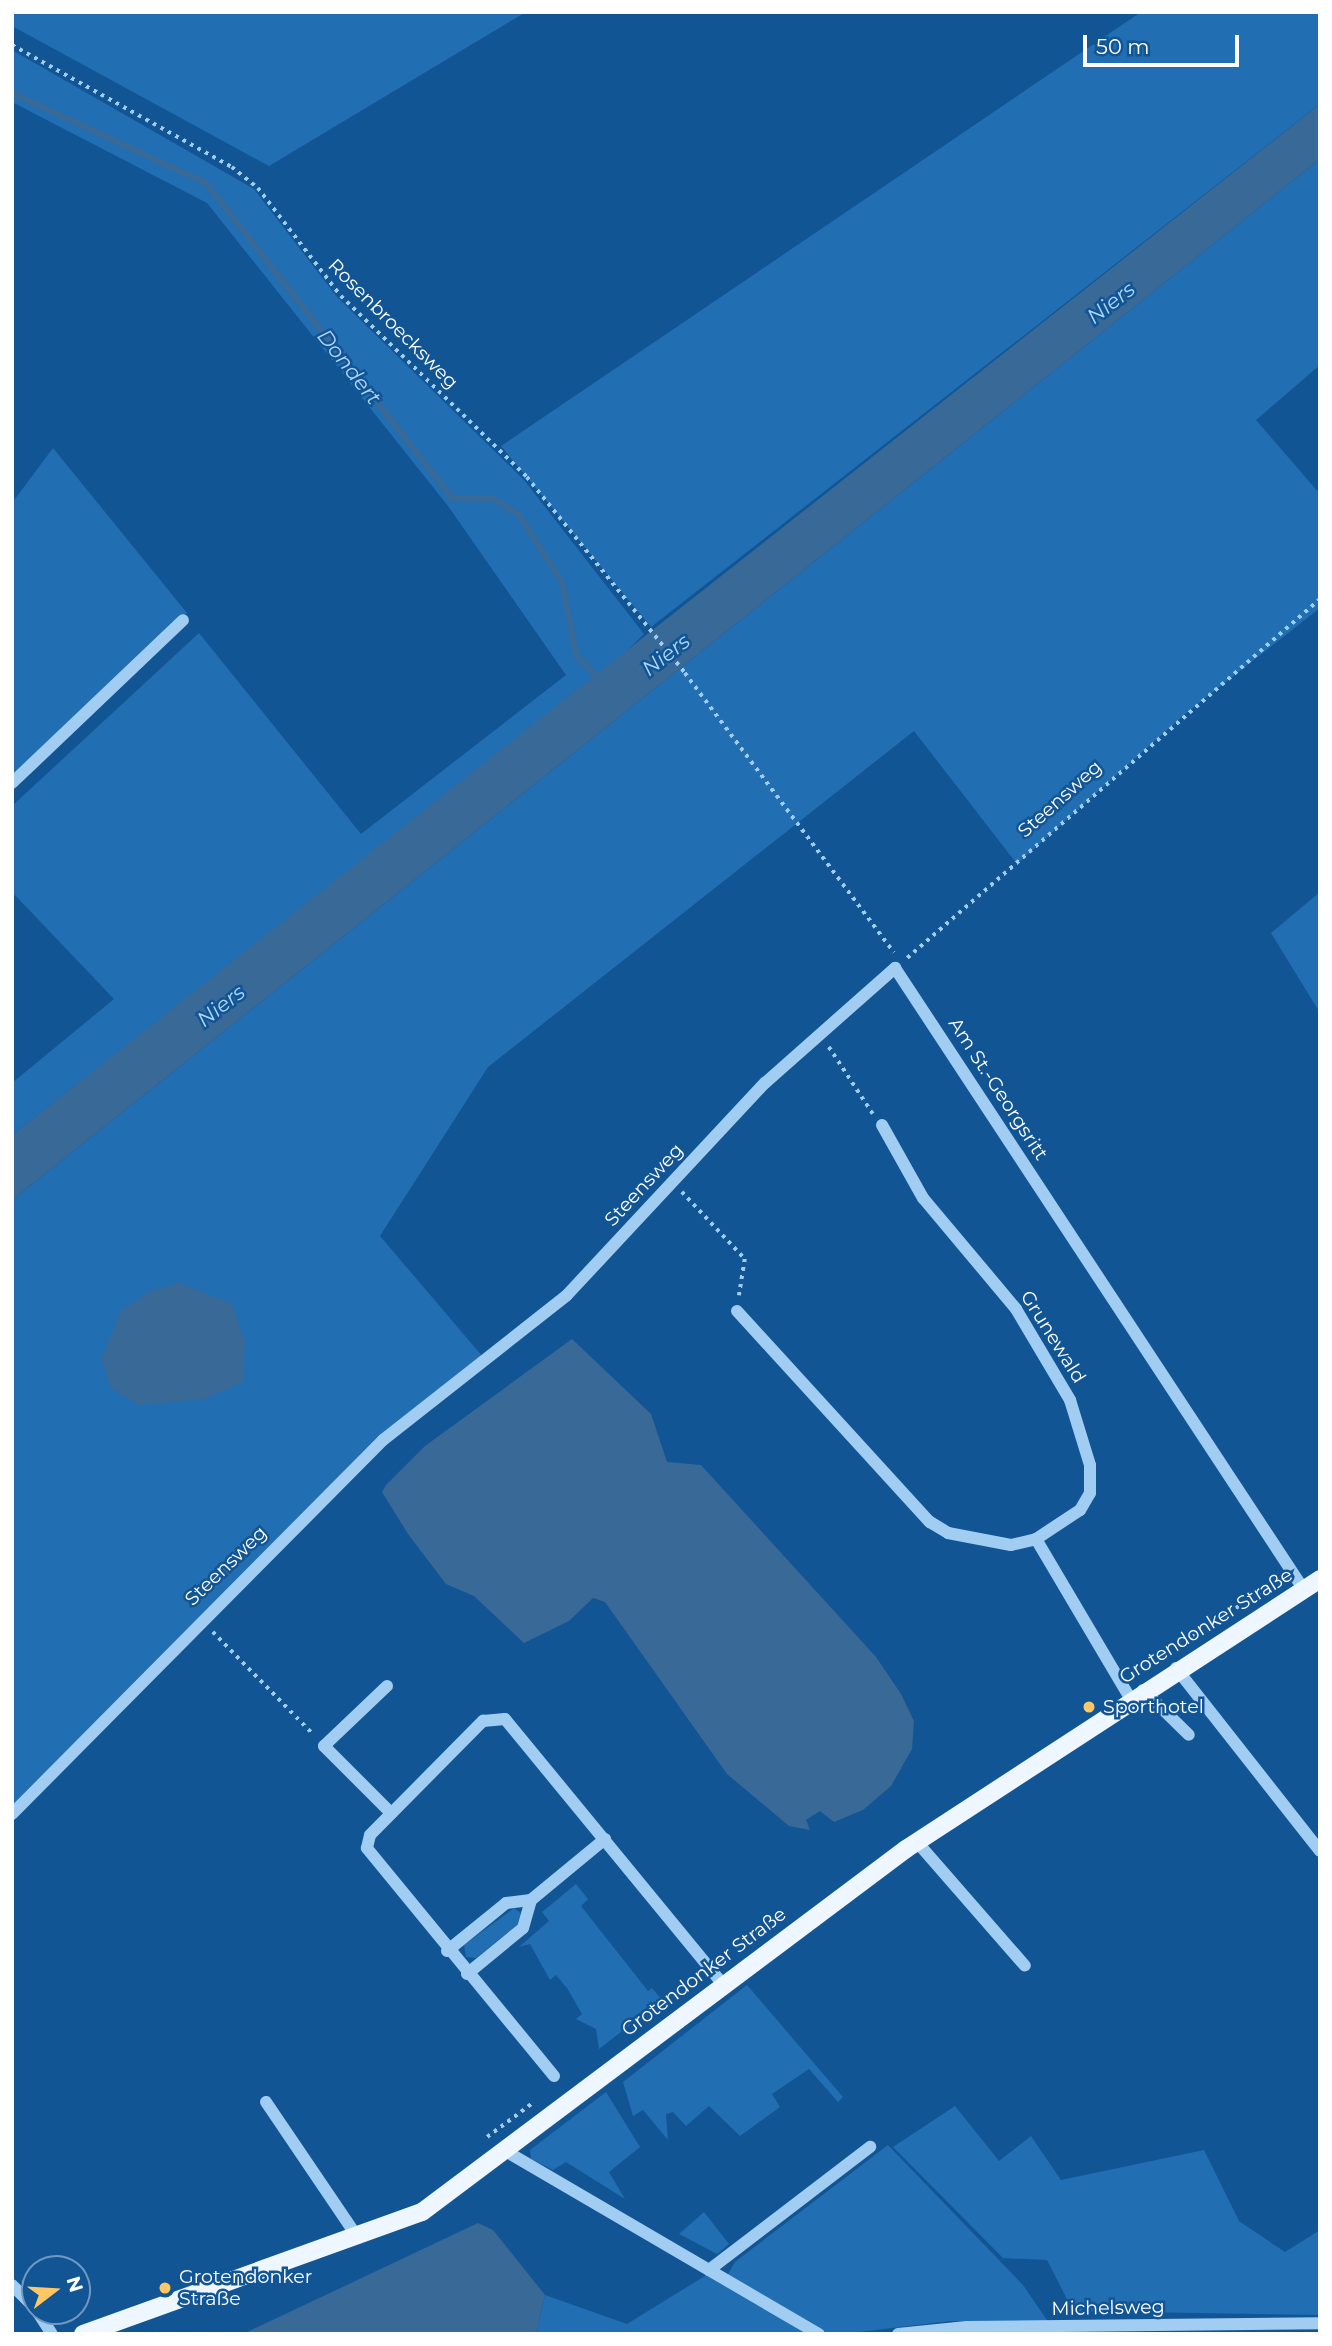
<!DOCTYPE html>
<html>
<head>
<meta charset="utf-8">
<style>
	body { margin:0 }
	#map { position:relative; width:1332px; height:2346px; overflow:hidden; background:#125595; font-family:Montserrat,sans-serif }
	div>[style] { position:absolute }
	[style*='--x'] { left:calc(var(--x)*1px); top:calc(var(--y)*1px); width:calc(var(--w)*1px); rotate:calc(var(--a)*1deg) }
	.green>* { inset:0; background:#216eb2 }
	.water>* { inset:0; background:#396997 }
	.stream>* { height:6px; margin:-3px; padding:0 3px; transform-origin:3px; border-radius:3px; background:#396997 }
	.path>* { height:3.5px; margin-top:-1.75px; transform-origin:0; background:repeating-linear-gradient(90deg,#a2cdf3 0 3.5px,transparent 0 8.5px) }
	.minor>* { height:12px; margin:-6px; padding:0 6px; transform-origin:6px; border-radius:6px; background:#a2cdf3 }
	.major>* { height:18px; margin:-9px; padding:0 9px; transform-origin:9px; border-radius:9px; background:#eef6ff }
	.dots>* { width:19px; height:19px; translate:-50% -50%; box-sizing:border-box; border:4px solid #125595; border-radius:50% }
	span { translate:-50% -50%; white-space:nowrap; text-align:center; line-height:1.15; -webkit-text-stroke:5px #125595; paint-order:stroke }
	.street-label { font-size:19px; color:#fff }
	.poi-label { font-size:19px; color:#fff }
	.left { translate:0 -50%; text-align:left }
	.water-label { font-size:21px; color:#aed6f9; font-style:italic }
	.frame { position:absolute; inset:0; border:14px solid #fff; pointer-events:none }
	.north { position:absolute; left:21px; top:2255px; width:70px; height:70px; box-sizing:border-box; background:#125595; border:2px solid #7199bf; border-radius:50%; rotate:73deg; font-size:19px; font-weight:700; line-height:28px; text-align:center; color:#fff }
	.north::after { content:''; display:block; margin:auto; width:24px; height:32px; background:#ffc664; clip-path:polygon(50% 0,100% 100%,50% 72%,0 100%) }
	.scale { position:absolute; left:1083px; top:35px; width:156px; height:32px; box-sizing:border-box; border:4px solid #fff; border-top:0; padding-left:9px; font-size:21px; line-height:24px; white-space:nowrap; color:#fff; -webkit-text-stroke:5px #125595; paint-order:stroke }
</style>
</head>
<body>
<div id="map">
	<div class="green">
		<i style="clip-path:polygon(12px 12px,526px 12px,269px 166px,12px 26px)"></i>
		<i style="clip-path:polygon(1141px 12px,1320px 12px,1320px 104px,651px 627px,501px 446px)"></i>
		<i style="clip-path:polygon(12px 50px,254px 189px,337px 297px,524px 480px,644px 634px,599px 678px,12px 1135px,12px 1083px,114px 999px,12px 892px,12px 806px,199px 633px,361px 834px,566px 675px,448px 506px,207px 203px,12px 102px)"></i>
		<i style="clip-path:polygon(1320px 159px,1320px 365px,1256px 420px,1320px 494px,1320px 608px,1185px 714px,1017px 864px,914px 731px,488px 1067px,380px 1236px,483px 1357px,383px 1440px,12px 1814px,12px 1200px)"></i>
		<i style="clip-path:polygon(53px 448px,187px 613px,12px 776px,12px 503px)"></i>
		<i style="clip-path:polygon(1320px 892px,1320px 1013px,1271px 933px)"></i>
		<i style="clip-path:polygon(576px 1884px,588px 1899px,581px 1906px,648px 1991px,652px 1988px,662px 2000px,599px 2049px,596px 2029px,576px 2019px,582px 2014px,567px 1988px,556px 1975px,550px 1980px,530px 1944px,519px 1947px,549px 1921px,542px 1912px)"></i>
		<i style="clip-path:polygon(514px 1908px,521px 1913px,517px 1925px,476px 1958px,466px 1957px,464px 1945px)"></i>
		<i style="clip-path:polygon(747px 1985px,843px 2097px,838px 2102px,809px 2069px,772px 2094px,780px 2107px,740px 2136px,709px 2106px,686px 2126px,673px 2112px,666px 2114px,668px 2140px,643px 2110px,633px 2116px,623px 2082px)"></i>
		<i style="clip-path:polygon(606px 2092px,640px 2147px,609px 2172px,625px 2199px,566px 2162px,553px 2170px,531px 2159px,530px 2150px)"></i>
		<i style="clip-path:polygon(955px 2106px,999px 2161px,1031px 2136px,1061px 2180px,1204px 2150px,1239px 2221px,1285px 2252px,1320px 2230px,1320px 2315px,1073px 2311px,1047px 2260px,1003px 2258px,893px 2147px)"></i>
		<i style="clip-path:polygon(888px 2145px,1023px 2285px,1049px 2323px,950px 2321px,843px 2334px,536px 2334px,545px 2295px,627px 2324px,708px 2274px,724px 2281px,735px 2262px)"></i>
		<i style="clip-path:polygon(704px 2212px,729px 2244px,717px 2254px,679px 2234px)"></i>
	</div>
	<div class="water">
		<i style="clip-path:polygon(1320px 104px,1320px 159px,12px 1200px,12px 1135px)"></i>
		<i style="clip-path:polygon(180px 1283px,232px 1304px,245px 1342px,243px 1382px,204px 1399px,138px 1405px,111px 1388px,101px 1359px,121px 1311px,150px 1291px)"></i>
		<i style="clip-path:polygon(572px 1339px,651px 1414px,667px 1462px,701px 1465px,876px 1657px,901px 1694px,914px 1721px,912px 1749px,891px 1786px,863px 1810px,834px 1822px,820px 1811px,806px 1820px,810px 1830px,789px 1826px,727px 1774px,605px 1602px,593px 1598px,569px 1621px,524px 1643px,474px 1596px,446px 1584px,408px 1534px,382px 1492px,386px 1485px,425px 1446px)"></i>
		<i style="clip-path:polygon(478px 2223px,493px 2230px,545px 2295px,536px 2334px,243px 2334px)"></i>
	</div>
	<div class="stream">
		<i style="--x:12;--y:93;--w:214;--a:24.9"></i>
		<i style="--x:206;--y:183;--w:400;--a:52"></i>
		<i style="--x:452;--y:498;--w:42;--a:1.4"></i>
		<i style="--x:494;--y:499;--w:30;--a:33"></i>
		<i style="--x:519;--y:515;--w:80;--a:57.3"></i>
		<i style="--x:562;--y:582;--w:74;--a:79.1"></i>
		<i style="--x:576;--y:655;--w:40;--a:46"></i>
	</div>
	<div class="path">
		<i style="--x:12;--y:45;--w:252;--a:29"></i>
		<i style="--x:232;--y:167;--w:33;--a:39"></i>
		<i style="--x:258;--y:188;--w:136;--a:52.5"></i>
		<i style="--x:341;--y:296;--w:260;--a:44.2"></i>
		<i style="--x:527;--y:477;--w:252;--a:51.1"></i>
		<i style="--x:685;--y:673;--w:349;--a:53.2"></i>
		<i style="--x:907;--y:958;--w:547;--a:-41"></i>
		<i style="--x:829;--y:1047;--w:80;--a:56.7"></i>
		<i style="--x:682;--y:1192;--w:92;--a:46.8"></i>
		<i style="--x:745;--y:1259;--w:37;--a:99"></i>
		<i style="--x:213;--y:1632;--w:143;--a:45.6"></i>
		<i style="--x:1186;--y:1641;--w:110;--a:-33.5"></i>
		<i style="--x:487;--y:2137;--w:59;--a:-36.7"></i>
	</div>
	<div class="minor">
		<i style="--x:12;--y:783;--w:236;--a:-43.6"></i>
		<i style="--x:882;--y:1125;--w:84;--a:60.7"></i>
		<i style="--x:923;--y:1198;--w:145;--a:50"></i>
		<i style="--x:1016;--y:1309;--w:106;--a:59.3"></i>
		<i style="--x:1070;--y:1400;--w:68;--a:72.9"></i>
		<i style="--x:1090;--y:1465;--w:28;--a:90"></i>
		<i style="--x:1090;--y:1493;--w:20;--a:120"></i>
		<i style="--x:1080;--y:1510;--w:53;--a:146.6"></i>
		<i style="--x:1036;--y:1539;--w:185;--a:59.4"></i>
		<i style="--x:737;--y:1311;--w:286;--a:47.6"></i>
		<i style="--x:930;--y:1522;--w:21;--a:31"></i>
		<i style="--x:948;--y:1533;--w:64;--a:10.8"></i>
		<i style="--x:1011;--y:1545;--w:26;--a:-13"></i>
		<i style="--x:1176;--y:1668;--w:233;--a:51.8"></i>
		<i style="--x:387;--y:1686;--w:87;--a:136.4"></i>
		<i style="--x:324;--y:1746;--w:95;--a:45"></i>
		<i style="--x:1143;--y:1690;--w:64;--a:44.4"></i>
		<i style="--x:12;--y:1814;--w:527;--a:-45.23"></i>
		<i style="--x:383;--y:1440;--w:234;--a:-38.2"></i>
		<i style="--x:567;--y:1295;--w:290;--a:-47"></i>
		<i style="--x:765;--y:1083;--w:174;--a:-41.5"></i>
		<i style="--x:895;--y:968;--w:744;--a:56.67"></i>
		<i style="--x:917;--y:1842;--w:164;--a:48.9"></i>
		<i style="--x:447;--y:1951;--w:76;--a:-39.1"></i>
		<i style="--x:506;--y:1903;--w:25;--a:-7"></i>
		<i style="--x:531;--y:1900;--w:96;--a:-39.5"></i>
		<i style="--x:467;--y:1974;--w:72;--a:-39.4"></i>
		<i style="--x:523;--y:1928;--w:29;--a:-74"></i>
		<i style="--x:554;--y:2076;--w:295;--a:-129.4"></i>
		<i style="--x:367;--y:1848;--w:13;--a:-77"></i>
		<i style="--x:370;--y:1835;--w:161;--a:-45.3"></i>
		<i style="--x:483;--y:1721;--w:22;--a:-5"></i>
		<i style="--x:505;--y:1719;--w:342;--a:50.6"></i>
		<i style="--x:266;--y:2102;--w:164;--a:55.9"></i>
		<i style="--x:502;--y:2149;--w:367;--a:30.3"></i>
		<i style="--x:709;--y:2270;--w:203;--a:-37.4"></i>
		<i style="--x:12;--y:2285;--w:33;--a:45"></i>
		<i style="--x:37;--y:2311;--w:27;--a:57"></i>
		<i style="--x:898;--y:2334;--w:69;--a:-5.8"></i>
		<i style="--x:967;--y:2327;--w:353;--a:-0.6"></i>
	</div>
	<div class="major">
		<i style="--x:83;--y:2334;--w:360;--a:-19.8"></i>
		<i style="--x:422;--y:2212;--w:605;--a:-36.87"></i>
		<i style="--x:906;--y:1849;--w:494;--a:-33.1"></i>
	</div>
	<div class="dots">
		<i style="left:1089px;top:1707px;background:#ffc664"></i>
		<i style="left:165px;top:2288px;background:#ffc664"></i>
	</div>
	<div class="street-label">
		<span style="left:393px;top:324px;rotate:45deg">Rosenbroecksweg</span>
		<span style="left:1060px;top:799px;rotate:-42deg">Steensweg</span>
		<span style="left:998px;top:1089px;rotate:57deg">Am St.-Georgsritt</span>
		<span style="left:644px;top:1185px;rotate:-47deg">Steensweg</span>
		<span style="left:1053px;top:1337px;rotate:58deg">Grunewald</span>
		<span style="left:226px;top:1566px;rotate:-44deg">Steensweg</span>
		<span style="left:1206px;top:1626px;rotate:-32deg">Grotendonker Straße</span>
		<span style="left:704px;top:1972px;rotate:-37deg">Grotendonker Straße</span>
		<span style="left:1108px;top:2308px;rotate:-1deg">Michelsweg</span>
	</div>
	<div class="poi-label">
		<span class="left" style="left:1103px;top:1707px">Sporthotel</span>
		<span class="left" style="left:179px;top:2288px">Grotendonker<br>Straße</span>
	</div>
	<div class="water-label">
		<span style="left:1111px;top:303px;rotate:-38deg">Niers</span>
		<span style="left:349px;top:367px;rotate:52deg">Dondert</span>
		<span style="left:666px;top:655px;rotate:-38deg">Niers</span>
		<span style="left:221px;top:1006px;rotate:-38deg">Niers</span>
	</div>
	<div class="frame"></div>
	<div class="north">N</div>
	<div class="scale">50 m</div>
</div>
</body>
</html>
